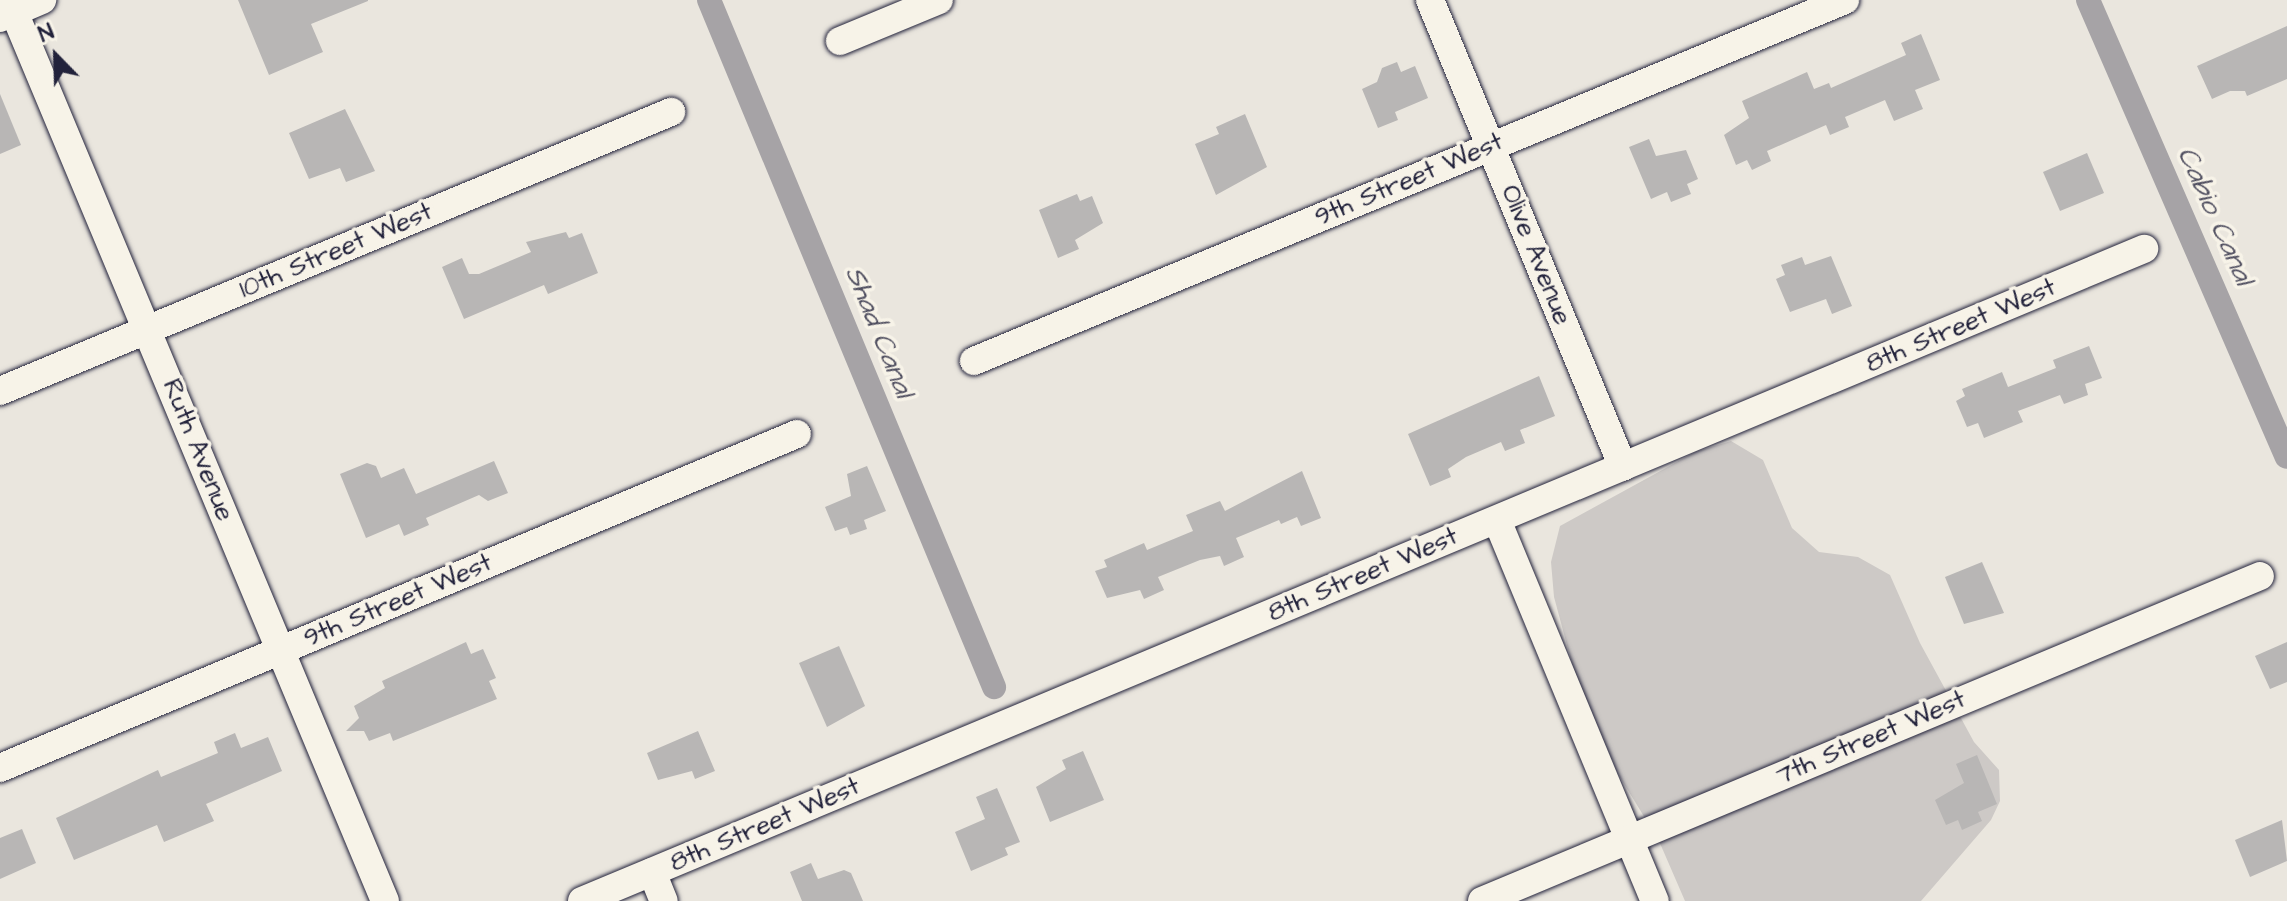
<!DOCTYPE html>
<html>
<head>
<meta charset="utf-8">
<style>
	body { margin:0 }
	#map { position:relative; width:2287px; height:901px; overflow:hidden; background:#eae6de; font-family:"Architects Daughter",sans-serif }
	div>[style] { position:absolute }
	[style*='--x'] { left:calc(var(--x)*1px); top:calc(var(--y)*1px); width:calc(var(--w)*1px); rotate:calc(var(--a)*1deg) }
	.green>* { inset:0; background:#cdc9c6 }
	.canal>* { height:24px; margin:-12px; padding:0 12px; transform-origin:12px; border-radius:12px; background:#a6a3a6 }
	.building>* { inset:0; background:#b8b6b5 }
	.roads { filter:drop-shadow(0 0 2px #22223b) drop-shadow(0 0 2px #22223b) }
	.minor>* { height:28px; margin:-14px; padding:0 14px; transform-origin:14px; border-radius:14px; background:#f7f3e8 }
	span { translate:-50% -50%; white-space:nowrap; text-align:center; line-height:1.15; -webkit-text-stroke:7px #f7f3e8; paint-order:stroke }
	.street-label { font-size:26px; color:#22223b }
	.water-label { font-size:28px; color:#504f60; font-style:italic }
	.north { position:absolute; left:16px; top:16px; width:80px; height:80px; -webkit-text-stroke:6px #f7f3e8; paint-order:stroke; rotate:337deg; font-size:22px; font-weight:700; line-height:32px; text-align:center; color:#22223b }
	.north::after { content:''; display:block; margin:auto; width:28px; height:36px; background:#22223b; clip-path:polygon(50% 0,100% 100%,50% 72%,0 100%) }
</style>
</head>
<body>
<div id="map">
	<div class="green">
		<i style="clip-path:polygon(1731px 441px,1763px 460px,1792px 528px,1819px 552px,1858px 557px,1890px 575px,1920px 643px,1974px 742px,1999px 770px,2000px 801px,1991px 820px,1921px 901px,1685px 901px,1659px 841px,1618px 774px,1574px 671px,1554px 597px,1551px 562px,1560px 526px,1695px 452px)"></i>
	</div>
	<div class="canal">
		<i style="--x:709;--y:0;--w:744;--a:67.47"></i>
		<i style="--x:2088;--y:0;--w:498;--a:66.5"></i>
	</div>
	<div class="building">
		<i style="clip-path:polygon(238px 0,368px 0,368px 1px,311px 24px,323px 52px,269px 75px)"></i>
		<i style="clip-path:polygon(2287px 26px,2287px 79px,2247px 96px,2245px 91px,2230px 91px,2212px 99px,2197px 66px)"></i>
		<i style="clip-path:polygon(1921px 34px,1940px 80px,1915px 90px,1923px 109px,1894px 121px,1885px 100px,1845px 117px,1849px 127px,1830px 135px,1826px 125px,1767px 151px,1771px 161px,1752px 170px,1747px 160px,1736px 165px,1724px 135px,1749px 118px,1742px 101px,1807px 72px,1814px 89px,1829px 83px,1831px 88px,1906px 55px,1901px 43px)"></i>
		<i style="clip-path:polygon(1397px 62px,1401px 72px,1415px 66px,1428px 98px,1395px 112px,1398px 120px,1378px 128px,1362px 89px,1377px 82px,1382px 68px)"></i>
		<i style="clip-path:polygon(0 94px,21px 145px,0 154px)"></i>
		<i style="clip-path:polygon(345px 109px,375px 171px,346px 182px,340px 168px,309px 179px,289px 133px)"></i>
		<i style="clip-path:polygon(1245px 114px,1267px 167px,1216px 195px,1195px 144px,1219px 134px,1216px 127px)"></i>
		<i style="clip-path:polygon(1649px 139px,1656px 156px,1686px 150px,1698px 179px,1687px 184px,1691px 194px,1671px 202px,1667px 192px,1651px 199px,1629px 147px)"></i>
		<i style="clip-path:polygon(2087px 153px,2104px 193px,2060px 211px,2043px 172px)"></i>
		<i style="clip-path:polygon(1077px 194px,1080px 201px,1092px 196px,1103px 223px,1075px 240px,1079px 249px,1058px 258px,1039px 210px)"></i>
		<i style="clip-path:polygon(566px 232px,569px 238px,582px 233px,598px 273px,548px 294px,544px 285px,464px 319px,442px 267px,462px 258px,469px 274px,479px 274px,531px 252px,526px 242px)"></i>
		<i style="clip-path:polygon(1831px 256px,1852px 306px,1832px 314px,1826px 299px,1790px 312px,1776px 279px,1785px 275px,1781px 265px,1802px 257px,1805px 265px)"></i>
		<i style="clip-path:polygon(2089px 346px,2102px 378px,2085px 384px,2088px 395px,2064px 404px,2060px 395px,2018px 411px,2023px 422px,1984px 438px,1978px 423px,1967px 427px,1956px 401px,1965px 396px,1962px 389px,2002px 372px,2008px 387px,2056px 368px,2053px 360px)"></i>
		<i style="clip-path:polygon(1539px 376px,1555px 416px,1520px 430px,1525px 443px,1505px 451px,1501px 442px,1466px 457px,1448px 469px,1451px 477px,1430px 486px,1408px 434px)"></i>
		<i style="clip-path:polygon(494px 461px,508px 493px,488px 501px,479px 495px,426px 518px,429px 525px,404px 536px,399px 524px,366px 538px,340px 474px,367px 463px,376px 466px,381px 478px,404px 468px,416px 494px)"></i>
		<i style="clip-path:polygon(867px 466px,886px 511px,864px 520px,867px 529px,850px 535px,847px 527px,835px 531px,825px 507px,851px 496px,847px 474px)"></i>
		<i style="clip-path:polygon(1302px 471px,1321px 518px,1301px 526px,1297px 517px,1281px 524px,1279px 520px,1236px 538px,1244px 557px,1224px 566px,1220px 556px,1200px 560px,1158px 577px,1164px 590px,1144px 599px,1140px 590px,1107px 598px,1095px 571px,1107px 567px,1104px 560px,1144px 543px,1147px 550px,1193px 531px,1186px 515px,1220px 501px,1225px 511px)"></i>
		<i style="clip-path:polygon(1982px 562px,2004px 613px,1964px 624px,1945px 577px)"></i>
		<i style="clip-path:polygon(466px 642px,471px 654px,483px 649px,496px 678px,489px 681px,497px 699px,393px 741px,390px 733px,369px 741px,364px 731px,346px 731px,359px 718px,354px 706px,385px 688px,382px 681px)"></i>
		<i style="clip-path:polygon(2287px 642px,2287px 682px,2270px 689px,2255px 656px)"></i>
		<i style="clip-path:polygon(839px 646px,865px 706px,827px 727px,799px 663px)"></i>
		<i style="clip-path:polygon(698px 731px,715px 771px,695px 779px,692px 771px,658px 780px,647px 753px)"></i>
		<i style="clip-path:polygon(235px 733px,241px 748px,268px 737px,282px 771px,206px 804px,214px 821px,164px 842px,157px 825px,74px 860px,56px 818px,158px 770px,161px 777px,218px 753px,214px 742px)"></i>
		<i style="clip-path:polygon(1083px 751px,1104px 800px,1050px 822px,1036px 787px,1066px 769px,1062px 760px)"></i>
		<i style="clip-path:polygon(1977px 755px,1997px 804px,1978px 812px,1982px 821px,1962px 830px,1958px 820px,1946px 825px,1935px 800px,1964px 783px,1956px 764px)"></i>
		<i style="clip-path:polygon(997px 788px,1020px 842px,1005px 848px,1008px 855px,971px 871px,955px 832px,985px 819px,976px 797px)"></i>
		<i style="clip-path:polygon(2282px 820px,2287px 861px,2250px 877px,2235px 840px)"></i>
		<i style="clip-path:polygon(22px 829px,36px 863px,0 879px,0 838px)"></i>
		<i style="clip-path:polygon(811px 863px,818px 879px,844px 870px,851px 873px,863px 901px,802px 901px,790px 872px)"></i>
	</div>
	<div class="roads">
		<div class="minor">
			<i style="--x:9;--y:0;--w:976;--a:67.35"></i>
			<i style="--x:1430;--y:0;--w:505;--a:67.55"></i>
			<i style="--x:0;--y:18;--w:46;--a:-23.2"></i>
			<i style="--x:840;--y:41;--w:107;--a:-22.5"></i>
			<i style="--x:974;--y:361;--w:943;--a:-22.51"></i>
			<i style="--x:0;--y:391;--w:727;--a:-22.58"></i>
			<i style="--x:1497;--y:520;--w:412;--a:67.5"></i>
			<i style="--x:0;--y:768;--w:864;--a:-22.74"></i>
			<i style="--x:652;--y:872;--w:31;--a:68"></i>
			<i style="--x:582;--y:901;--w:1693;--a:-22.66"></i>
			<i style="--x:1482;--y:901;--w:843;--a:-22.67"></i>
		</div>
	</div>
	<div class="street-label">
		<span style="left:1409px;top:180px;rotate:-23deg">9th Street West</span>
		<span style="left:336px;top:251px;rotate:-23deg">10th Street West</span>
		<span style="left:1536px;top:255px;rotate:68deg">Olive Avenue</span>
		<span style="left:1961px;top:326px;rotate:-23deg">8th Street West</span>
		<span style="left:198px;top:450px;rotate:68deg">Ruth Avenue</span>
		<span style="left:1363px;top:575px;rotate:-23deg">8th Street West</span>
		<span style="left:398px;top:601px;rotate:-23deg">9th Street West</span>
		<span style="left:1871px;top:738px;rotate:-23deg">7th Street West</span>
		<span style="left:765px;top:825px;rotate:-23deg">8th Street West</span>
	</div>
	<div class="water-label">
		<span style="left:2215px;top:216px;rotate:66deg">Cabio Canal</span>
		<span style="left:879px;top:332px;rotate:68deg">Shad Canal</span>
	</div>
	<div class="north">N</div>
</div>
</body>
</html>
